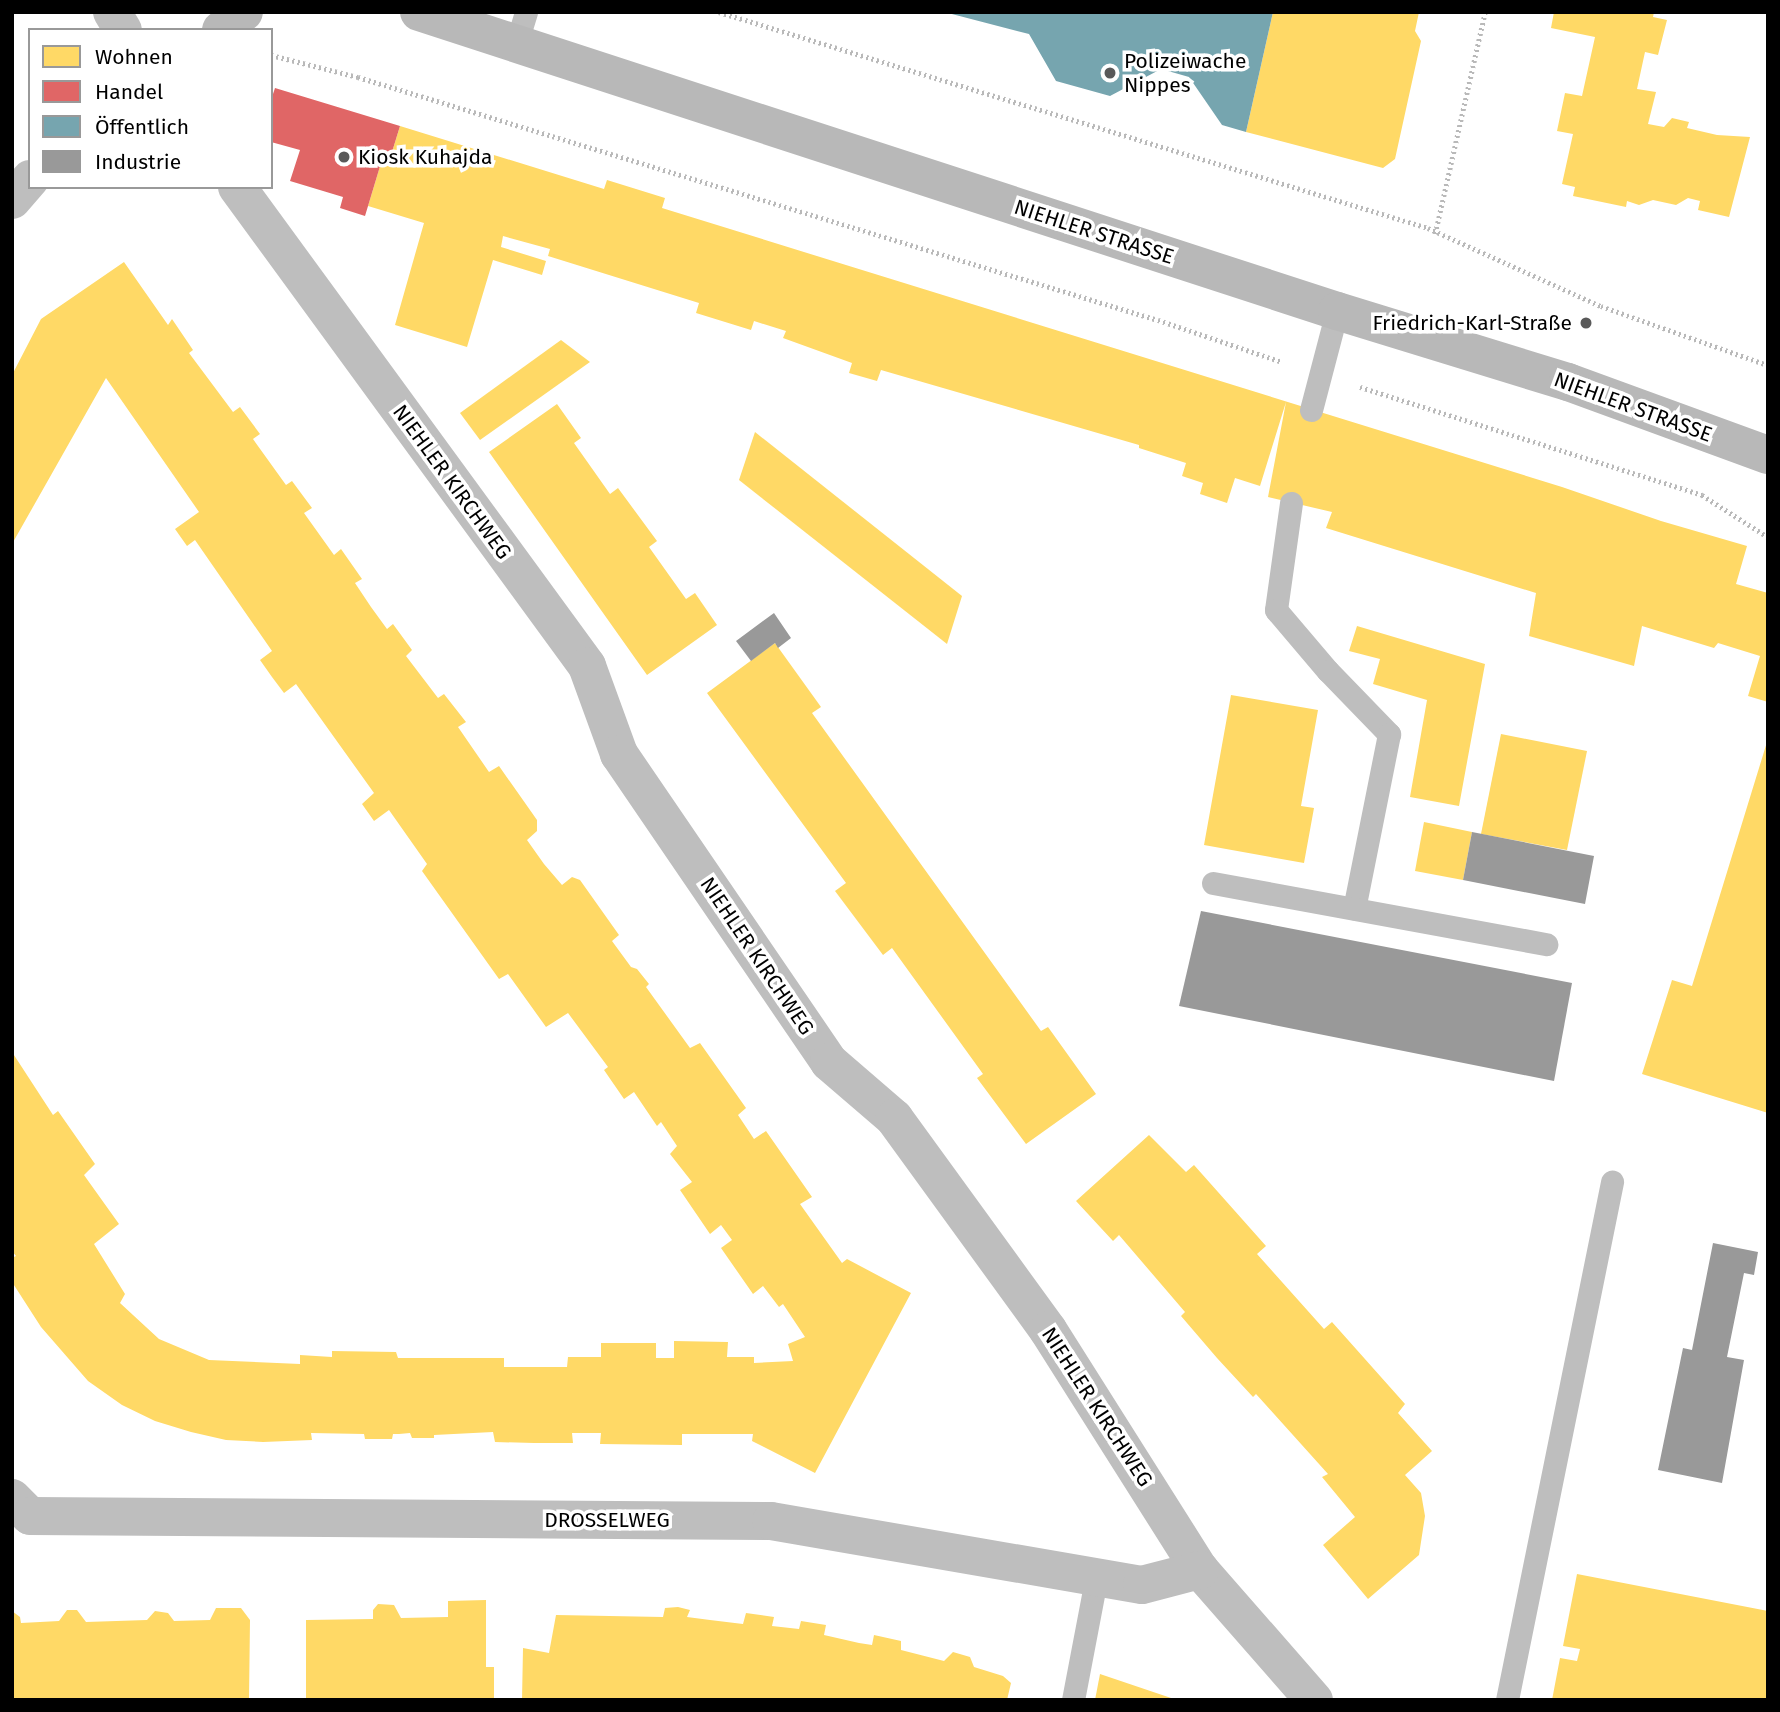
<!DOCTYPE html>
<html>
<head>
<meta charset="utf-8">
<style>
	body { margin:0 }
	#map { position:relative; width:1780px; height:1712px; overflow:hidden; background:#fff; font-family:"Fira Sans",sans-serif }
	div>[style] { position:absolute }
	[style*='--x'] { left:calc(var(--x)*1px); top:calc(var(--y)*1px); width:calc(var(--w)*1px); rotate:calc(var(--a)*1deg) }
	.homes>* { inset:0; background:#ffd966 }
	.shops>* { inset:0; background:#e06666 }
	.public>* { inset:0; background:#76a5af }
	.industry>* { inset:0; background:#999 }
	.path>* { height:4.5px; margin-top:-2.25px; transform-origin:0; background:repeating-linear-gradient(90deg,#b9b9b9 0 2px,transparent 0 5.5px) }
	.lane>* { height:23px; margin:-11.5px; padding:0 11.5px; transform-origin:11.5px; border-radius:11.5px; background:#bebebe }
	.street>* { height:38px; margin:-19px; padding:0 19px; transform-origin:19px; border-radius:19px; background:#bebebe }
	.secondary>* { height:38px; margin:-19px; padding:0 19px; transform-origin:19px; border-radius:19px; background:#b8b8b8 }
	.dots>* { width:19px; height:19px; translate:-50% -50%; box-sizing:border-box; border:4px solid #fff; border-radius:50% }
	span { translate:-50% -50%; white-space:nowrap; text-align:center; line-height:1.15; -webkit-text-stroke:7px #fff; paint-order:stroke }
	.poi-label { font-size:21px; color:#000 }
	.left { translate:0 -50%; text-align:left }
	.right { translate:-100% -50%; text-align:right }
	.street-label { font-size:21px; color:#000 }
	.frame { position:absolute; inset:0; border:14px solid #000; pointer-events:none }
	.legend { position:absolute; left:28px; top:28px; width:245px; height:161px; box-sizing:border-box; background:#fff; border:2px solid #999; margin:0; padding:9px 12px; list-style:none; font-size:21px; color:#000 }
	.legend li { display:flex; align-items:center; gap:14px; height:35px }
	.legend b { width:35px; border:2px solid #999 }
</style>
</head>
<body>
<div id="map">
	<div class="homes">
		<i style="clip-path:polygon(1273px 12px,1419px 12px,1415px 31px,1421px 41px,1395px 159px,1383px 168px,1246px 132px)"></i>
		<i style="clip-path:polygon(1554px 12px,1654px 12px,1653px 17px,1667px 20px,1658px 55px,1645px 52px,1637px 89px,1656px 92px,1648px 124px,1664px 127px,1672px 118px,1689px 122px,1687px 128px,1717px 135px,1750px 137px,1729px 217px,1698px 210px,1700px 201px,1688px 198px,1676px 205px,1653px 200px,1639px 205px,1627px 201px,1626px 207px,1573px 196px,1575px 187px,1562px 184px,1573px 134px,1557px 131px,1565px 93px,1582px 96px,1595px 37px,1551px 28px)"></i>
		<i style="clip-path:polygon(400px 126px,604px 189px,607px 180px,665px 198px,662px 208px,1562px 487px,1661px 521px,1747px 546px,1736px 584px,1768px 593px,1768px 702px,1748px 696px,1760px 656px,1718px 643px,1714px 648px,1642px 626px,1634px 666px,1529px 636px,1536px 593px,1326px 528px,1332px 512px,1268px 497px,1286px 402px,1260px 486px,1235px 478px,1227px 503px,1200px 494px,1203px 483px,1182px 476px,1186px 463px,1139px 448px,1139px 445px,881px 370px,877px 381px,849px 373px,852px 363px,783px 338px,786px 331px,754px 321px,751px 330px,696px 313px,699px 303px,548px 256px,550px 249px,503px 236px,501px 247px,546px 261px,542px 275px,493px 260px,467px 347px,395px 325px,424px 223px,368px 206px,381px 163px,388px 165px)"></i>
		<i style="clip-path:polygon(124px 262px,168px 325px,172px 319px,193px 350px,189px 353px,233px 412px,240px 407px,260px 434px,253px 439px,286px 485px,292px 481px,312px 508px,304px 513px,334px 555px,341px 549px,362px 579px,355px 583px,371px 607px,387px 629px,393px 624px,412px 650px,406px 656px,438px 698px,444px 694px,466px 722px,458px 727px,489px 772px,499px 766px,537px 820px,537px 831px,527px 840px,544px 864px,562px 885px,572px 877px,580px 880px,619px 935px,612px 941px,631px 967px,637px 969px,649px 984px,646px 987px,690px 1048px,700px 1043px,746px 1108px,738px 1115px,754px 1139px,766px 1131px,812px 1197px,800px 1204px,842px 1263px,847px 1259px,911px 1293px,815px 1473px,752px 1441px,753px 1434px,682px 1434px,682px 1445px,600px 1444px,601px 1433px,572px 1433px,573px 1443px,534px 1443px,495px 1442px,493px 1432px,434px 1435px,434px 1438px,412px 1438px,410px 1433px,399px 1434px,393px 1434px,392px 1439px,365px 1439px,364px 1434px,311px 1433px,312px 1440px,263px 1442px,226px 1440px,191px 1432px,155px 1421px,122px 1405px,88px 1381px,41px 1327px,12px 1282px,12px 1258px,16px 1256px,12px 1251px,12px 1052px,53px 1115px,58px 1111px,95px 1164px,84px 1175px,119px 1224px,94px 1244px,125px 1294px,120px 1303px,159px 1339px,209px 1360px,300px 1364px,300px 1355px,332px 1357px,332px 1351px,396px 1352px,398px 1358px,504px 1358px,504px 1367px,567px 1367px,568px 1357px,601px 1357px,601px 1343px,656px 1343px,656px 1358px,674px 1358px,674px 1341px,728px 1342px,727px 1357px,754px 1357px,754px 1363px,793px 1361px,788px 1344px,805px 1337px,783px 1304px,779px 1307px,763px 1286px,753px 1294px,721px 1248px,732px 1240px,721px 1225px,710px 1234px,680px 1190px,692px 1182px,670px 1154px,677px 1146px,661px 1122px,657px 1126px,634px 1092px,624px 1099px,604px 1070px,608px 1067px,568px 1013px,546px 1027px,508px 974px,499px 979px,422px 871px,427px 864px,389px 810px,374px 821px,362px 804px,374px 793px,296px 684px,284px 693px,272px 677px,260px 660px,272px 651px,195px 540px,187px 546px,175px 529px,199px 512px,106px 378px,12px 544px,12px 375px,41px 319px)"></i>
		<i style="clip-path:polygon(561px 340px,590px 362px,480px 440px,460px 413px)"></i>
		<i style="clip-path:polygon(557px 404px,581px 438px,574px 443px,610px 494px,618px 488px,657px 541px,649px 547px,686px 599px,695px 593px,717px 625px,647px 675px,489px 452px)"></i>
		<i style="clip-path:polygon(755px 432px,962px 596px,947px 644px,739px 480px)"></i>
		<i style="clip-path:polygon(1357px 626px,1485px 664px,1459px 806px,1410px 797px,1427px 700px,1373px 684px,1380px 659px,1349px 651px)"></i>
		<i style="clip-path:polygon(775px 643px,821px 707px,812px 713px,1041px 1031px,1048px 1027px,1096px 1094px,1026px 1144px,977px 1078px,983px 1074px,892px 948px,883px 955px,835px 891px,846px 883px,707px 693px)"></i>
		<i style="clip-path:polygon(1231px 695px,1318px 710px,1301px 806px,1314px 808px,1304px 863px,1204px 845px)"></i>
		<i style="clip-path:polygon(1501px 734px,1587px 751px,1567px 850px,1481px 834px)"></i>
		<i style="clip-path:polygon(1767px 742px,1768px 742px,1768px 1113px,1642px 1074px,1672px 980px,1692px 986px)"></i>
		<i style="clip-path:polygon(1424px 822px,1472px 832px,1463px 880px,1415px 871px)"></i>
		<i style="clip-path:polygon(1149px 1135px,1186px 1172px,1194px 1165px,1266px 1246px,1257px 1254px,1324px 1329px,1332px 1322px,1405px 1404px,1398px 1413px,1432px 1451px,1405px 1475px,1421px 1493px,1425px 1516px,1419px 1555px,1368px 1599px,1323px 1545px,1355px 1517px,1322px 1477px,1328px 1474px,1256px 1394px,1253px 1397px,1217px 1358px,1181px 1316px,1185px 1312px,1119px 1235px,1113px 1241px,1076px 1201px)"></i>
		<i style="clip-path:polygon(1577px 1574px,1768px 1611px,1768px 1700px,1552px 1700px,1560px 1658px,1577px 1661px,1580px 1649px,1563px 1646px)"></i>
		<i style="clip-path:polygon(486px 1600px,486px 1667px,494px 1667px,494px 1700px,306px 1700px,306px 1620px,373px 1619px,373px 1610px,378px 1604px,394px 1605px,401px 1618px,448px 1617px,448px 1601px)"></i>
		<i style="clip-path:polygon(678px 1607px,690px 1610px,687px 1617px,710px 1620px,743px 1624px,746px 1613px,774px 1617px,772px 1626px,799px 1629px,801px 1621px,826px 1625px,824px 1635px,859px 1643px,872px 1645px,874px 1635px,901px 1641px,901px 1650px,944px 1661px,953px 1652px,970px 1657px,974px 1667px,1003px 1676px,1011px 1683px,1007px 1700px,522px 1700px,523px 1648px,549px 1653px,556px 1615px,663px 1617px,665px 1608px)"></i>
		<i style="clip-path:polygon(216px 1608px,241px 1608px,250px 1620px,249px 1700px,12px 1700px,12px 1611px,20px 1617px,21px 1623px,59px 1621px,67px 1610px,77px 1610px,86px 1622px,147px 1620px,155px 1611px,168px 1613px,174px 1621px,210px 1620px)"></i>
		<i style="clip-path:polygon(1100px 1674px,1174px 1699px,1174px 1700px,1095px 1700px)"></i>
	</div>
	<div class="shops">
		<i style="clip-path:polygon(275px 88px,400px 126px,388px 165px,381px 163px,365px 216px,340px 208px,343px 197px,290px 181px,300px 150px,271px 142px,271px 100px)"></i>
	</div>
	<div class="public">
		<i style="clip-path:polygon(1273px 12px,1246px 132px,1222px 125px,1189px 77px,1161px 69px,1110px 96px,1056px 81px,1029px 34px,948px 13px)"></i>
	</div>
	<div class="industry">
		<i style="clip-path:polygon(774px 613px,791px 638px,778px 648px,775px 643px,751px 661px,736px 641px)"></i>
		<i style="clip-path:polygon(1472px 832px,1594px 856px,1585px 904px,1463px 880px)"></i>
		<i style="clip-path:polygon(1201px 911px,1572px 983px,1554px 1081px,1179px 1006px)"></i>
		<i style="clip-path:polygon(1713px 1243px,1758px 1252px,1754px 1275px,1744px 1273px,1727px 1357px,1744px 1360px,1722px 1483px,1658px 1470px,1683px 1348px,1692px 1350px)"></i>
	</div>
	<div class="path">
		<i style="--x:719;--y:12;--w:741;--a:16.94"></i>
		<i style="--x:1428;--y:228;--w:190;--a:24.3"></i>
		<i style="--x:1601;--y:306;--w:177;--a:19.5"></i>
		<i style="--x:271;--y:55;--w:90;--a:14.2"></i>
		<i style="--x:358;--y:77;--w:836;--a:16.9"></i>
		<i style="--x:1158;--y:320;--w:131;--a:18.7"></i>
		<i style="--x:1435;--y:234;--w:228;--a:-77.3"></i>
		<i style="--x:1360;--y:387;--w:359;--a:17.5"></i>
		<i style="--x:1702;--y:495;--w:78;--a:32.5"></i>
	</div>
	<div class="lane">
		<i style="--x:516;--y:45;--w:34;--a:-73"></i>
		<i style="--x:1311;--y:410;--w:102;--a:-75.3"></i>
		<i style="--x:1291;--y:503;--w:108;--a:98"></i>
		<i style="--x:1276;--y:610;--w:80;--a:49.6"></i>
		<i style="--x:1328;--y:671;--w:88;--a:45.9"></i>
		<i style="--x:1389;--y:734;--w:178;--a:101.3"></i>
		<i style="--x:1213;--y:883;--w:339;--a:10.4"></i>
		<i style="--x:1073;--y:1700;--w:123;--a:-79.2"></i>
		<i style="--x:1507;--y:1700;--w:529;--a:-78.54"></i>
	</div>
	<div class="street">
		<i style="--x:112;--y:12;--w:21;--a:59"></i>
		<i style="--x:237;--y:187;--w:593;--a:53.84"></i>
		<i style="--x:587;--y:666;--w:94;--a:70"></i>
		<i style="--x:619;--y:754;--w:373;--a:55.7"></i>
		<i style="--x:829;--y:1062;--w:86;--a:40.7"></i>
		<i style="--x:894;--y:1118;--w:262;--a:54"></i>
		<i style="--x:1048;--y:1330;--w:284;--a:57.7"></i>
		<i style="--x:1200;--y:1570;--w:173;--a:48.8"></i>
		<i style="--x:12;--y:200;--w:28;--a:-49"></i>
		<i style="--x:12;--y:1498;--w:25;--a:45"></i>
		<i style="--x:30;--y:1516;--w:741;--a:0.39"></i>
		<i style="--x:771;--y:1521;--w:376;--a:9.8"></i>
		<i style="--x:1142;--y:1585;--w:60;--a:-14.5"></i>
	</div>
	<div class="secondary">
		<i style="--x:419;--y:12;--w:965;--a:18.04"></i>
		<i style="--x:1337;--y:311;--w:242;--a:17.1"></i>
		<i style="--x:1568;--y:382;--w:213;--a:20.1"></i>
		<i style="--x:221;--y:30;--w:29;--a:-38"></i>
	</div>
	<div class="dots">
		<i style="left:1110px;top:73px;background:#595959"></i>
		<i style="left:344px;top:157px;background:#595959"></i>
		<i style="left:1586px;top:323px;background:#595959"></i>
	</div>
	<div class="poi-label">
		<span class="left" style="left:1124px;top:73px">Polizeiwache<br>Nippes</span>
		<span class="left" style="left:358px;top:157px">Kiosk Kuhajda</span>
		<span class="right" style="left:1572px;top:323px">Friedrich-Karl-Straße</span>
	</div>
	<div class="street-label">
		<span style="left:1094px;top:232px;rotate:18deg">NIEHLER STRASSE</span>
		<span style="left:1633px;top:407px;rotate:20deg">NIEHLER STRASSE</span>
		<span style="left:452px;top:482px;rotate:54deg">NIEHLER KIRCHWEG</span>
		<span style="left:757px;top:956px;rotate:56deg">NIEHLER KIRCHWEG</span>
		<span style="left:1097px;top:1407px;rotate:57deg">NIEHLER KIRCHWEG</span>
		<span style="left:607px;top:1520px">DROSSELWEG</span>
	</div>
	<div class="frame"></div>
	<ul class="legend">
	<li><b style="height:19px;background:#ffd966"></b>Wohnen</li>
	<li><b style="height:19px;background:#e06666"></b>Handel</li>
	<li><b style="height:19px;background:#76a5af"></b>Öffentlich</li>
	<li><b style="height:19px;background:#999"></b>Industrie</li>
	</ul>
</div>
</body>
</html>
